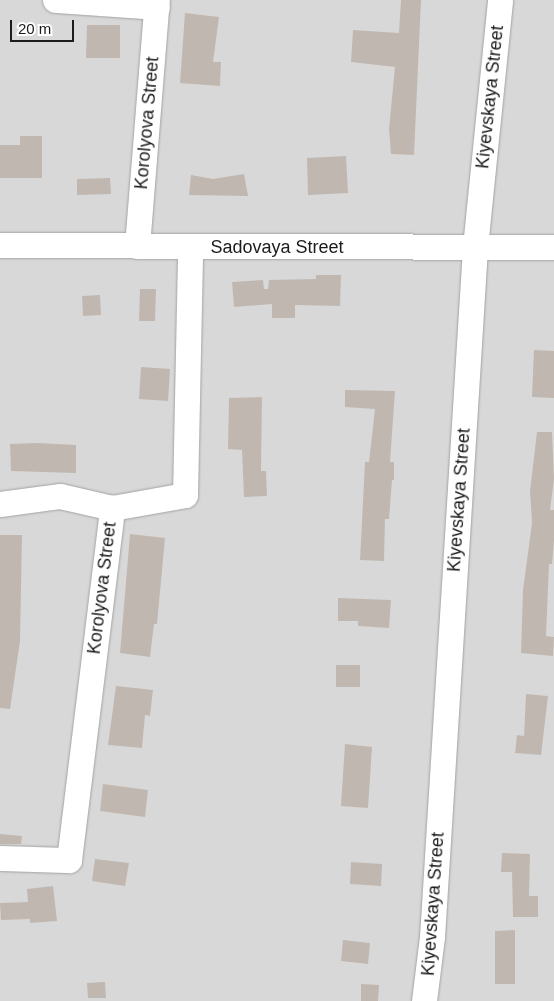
<!DOCTYPE html>
<html>
<head>
<meta charset="utf-8">
<style>
	body { margin:0 }
	#map { position:relative; width:554px; height:1001px; overflow:hidden; background:#ece9e0; font-family:Arial,sans-serif }
	div>[style] { position:absolute }
	[style*='--x'] { left:calc(var(--x)*1px); top:calc(var(--y)*1px); width:calc(var(--w)*1px); rotate:calc(var(--a)*1deg) }
	.residential>* { inset:0; background:#d9d8d8 }
	.building>* { inset:0; background:#c0b8b0 }
	.roads { filter:drop-shadow(0 0 1px #a2a2a2) drop-shadow(0 0 1px #a2a2a2) }
	.minor>* { height:25px; margin:-12.5px; padding:0 12.5px; transform-origin:12.5px; border-radius:12.5px; background:#fff }
	span { translate:-50% -50%; white-space:nowrap; text-align:center; line-height:1.15; -webkit-text-stroke:4px #fff; paint-order:stroke }
	.street-label { font-size:18px; color:#1b1b1b }
	.scale { position:absolute; left:10px; top:20px; width:64px; height:22px; box-sizing:border-box; border:2px solid #1b1b1b; border-top:0; padding-left:6px; font-size:15px; line-height:18px; white-space:nowrap; color:#1b1b1b; -webkit-text-stroke:4px #fff; paint-order:stroke }
</style>
</head>
<body>
<div id="map">
	<div class="residential">
		<i style="clip-path:polygon(0 0,554px 0,554px 1001px,0 1001px)"></i>
	</div>
	<div class="building">
		<i style="clip-path:polygon(401px 0,421px 0,414px 155px,391px 154px,389px 129px,395px 67px,351px 62px,353px 30px,399px 33px)"></i>
		<i style="clip-path:polygon(185px 13px,219px 17px,213px 62px,221px 62px,220px 86px,180px 83px)"></i>
		<i style="clip-path:polygon(87px 25px,120px 25px,120px 58px,86px 58px)"></i>
		<i style="clip-path:polygon(20px 136px,42px 136px,42px 178px,0 178px,0 145px,20px 145px)"></i>
		<i style="clip-path:polygon(346px 156px,348px 193px,308px 195px,307px 158px)"></i>
		<i style="clip-path:polygon(244px 174px,248px 196px,189px 195px,191px 175px,213px 179px)"></i>
		<i style="clip-path:polygon(110px 178px,111px 194px,77px 195px,77px 179px)"></i>
		<i style="clip-path:polygon(316px 275px,341px 275px,340px 306px,295px 305px,295px 318px,272px 318px,272px 304px,234px 307px,232px 282px,263px 280px,264px 289px,268px 289px,269px 280px,316px 279px)"></i>
		<i style="clip-path:polygon(140px 289px,156px 289px,155px 321px,139px 321px)"></i>
		<i style="clip-path:polygon(100px 295px,101px 315px,83px 316px,82px 296px)"></i>
		<i style="clip-path:polygon(534px 350px,554px 351px,554px 398px,532px 397px)"></i>
		<i style="clip-path:polygon(141px 367px,170px 369px,168px 401px,139px 399px)"></i>
		<i style="clip-path:polygon(345px 390px,395px 391px,390px 462px,394px 462px,394px 480px,392px 480px,389px 519px,385px 519px,384px 561px,360px 560px,365px 462px,369px 462px,375px 409px,345px 407px)"></i>
		<i style="clip-path:polygon(262px 397px,261px 471px,266px 471px,267px 496px,244px 497px,242px 450px,228px 449px,229px 398px)"></i>
		<i style="clip-path:polygon(537px 432px,552px 432px,554px 479px,550px 510px,554px 510px,554px 540px,552px 564px,549px 564px,546px 636px,554px 637px,553px 656px,521px 653px,523px 590px,532px 523px,530px 491px)"></i>
		<i style="clip-path:polygon(38px 443px,76px 445px,76px 473px,11px 471px,10px 444px)"></i>
		<i style="clip-path:polygon(130px 534px,165px 538px,157px 624px,154px 624px,150px 657px,120px 653px)"></i>
		<i style="clip-path:polygon(0 535px,22px 535px,20px 641px,10px 709px,0 708px)"></i>
		<i style="clip-path:polygon(338px 598px,391px 600px,389px 628px,358px 626px,358px 621px,338px 621px)"></i>
		<i style="clip-path:polygon(336px 665px,360px 665px,360px 687px,336px 687px)"></i>
		<i style="clip-path:polygon(116px 686px,153px 690px,150px 716px,145px 715px,142px 748px,108px 745px)"></i>
		<i style="clip-path:polygon(526px 694px,548px 696px,541px 755px,515px 753px,517px 735px,524px 736px)"></i>
		<i style="clip-path:polygon(345px 744px,372px 747px,368px 808px,341px 806px)"></i>
		<i style="clip-path:polygon(103px 784px,148px 790px,145px 817px,100px 811px)"></i>
		<i style="clip-path:polygon(0 834px,22px 836px,21px 844px,0 844px)"></i>
		<i style="clip-path:polygon(502px 853px,530px 854px,529px 896px,538px 896px,538px 917px,513px 917px,512px 872px,501px 872px)"></i>
		<i style="clip-path:polygon(95px 859px,129px 863px,125px 886px,92px 881px)"></i>
		<i style="clip-path:polygon(351px 862px,382px 864px,381px 886px,350px 884px)"></i>
		<i style="clip-path:polygon(53px 886px,57px 921px,30px 923px,30px 919px,1px 920px,0 903px,28px 902px,27px 889px)"></i>
		<i style="clip-path:polygon(515px 930px,515px 984px,495px 984px,495px 931px)"></i>
		<i style="clip-path:polygon(343px 940px,370px 943px,368px 964px,341px 961px)"></i>
		<i style="clip-path:polygon(105px 982px,106px 998px,88px 998px,87px 983px)"></i>
		<i style="clip-path:polygon(361px 984px,379px 985px,378px 1001px,361px 1001px)"></i>
	</div>
	<div class="roads">
		<div class="minor">
			<i style="--x:55;--y:0;--w:102;--a:3.9"></i>
			<i style="--x:0;--y:245;--w:554;--a:0.21"></i>
			<i style="--x:137;--y:246;--w:247;--a:-85.4"></i>
			<i style="--x:0;--y:504;--w:61;--a:-7.6"></i>
			<i style="--x:60;--y:496;--w:53;--a:13"></i>
			<i style="--x:0;--y:858;--w:69;--a:1.7"></i>
			<i style="--x:69;--y:860;--w:355;--a:-83"></i>
			<i style="--x:112;--y:508;--w:74;--a:-10.1"></i>
			<i style="--x:185;--y:495;--w:248;--a:-88.8"></i>
			<i style="--x:424;--y:1001;--w:64;--a:-82.9"></i>
			<i style="--x:432;--y:937;--w:691;--a:-86.43"></i>
			<i style="--x:475;--y:247;--w:248;--a:-84.2"></i>
		</div>
	</div>
	<div class="street-label">
		<span style="left:490px;top:97px;rotate:-84deg">Kiyevskaya Street</span>
		<span style="left:147px;top:123px;rotate:-85deg">Korolyova Street</span>
		<span style="left:277px;top:247px">Sadovaya Street</span>
		<span style="left:459px;top:500px;rotate:-86deg">Kiyevskaya Street</span>
		<span style="left:102px;top:588px;rotate:-83deg">Korolyova Street</span>
		<span style="left:433px;top:904px;rotate:-86deg">Kiyevskaya Street</span>
	</div>
	<div class="scale">20 m</div>
</div>
</body>
</html>
